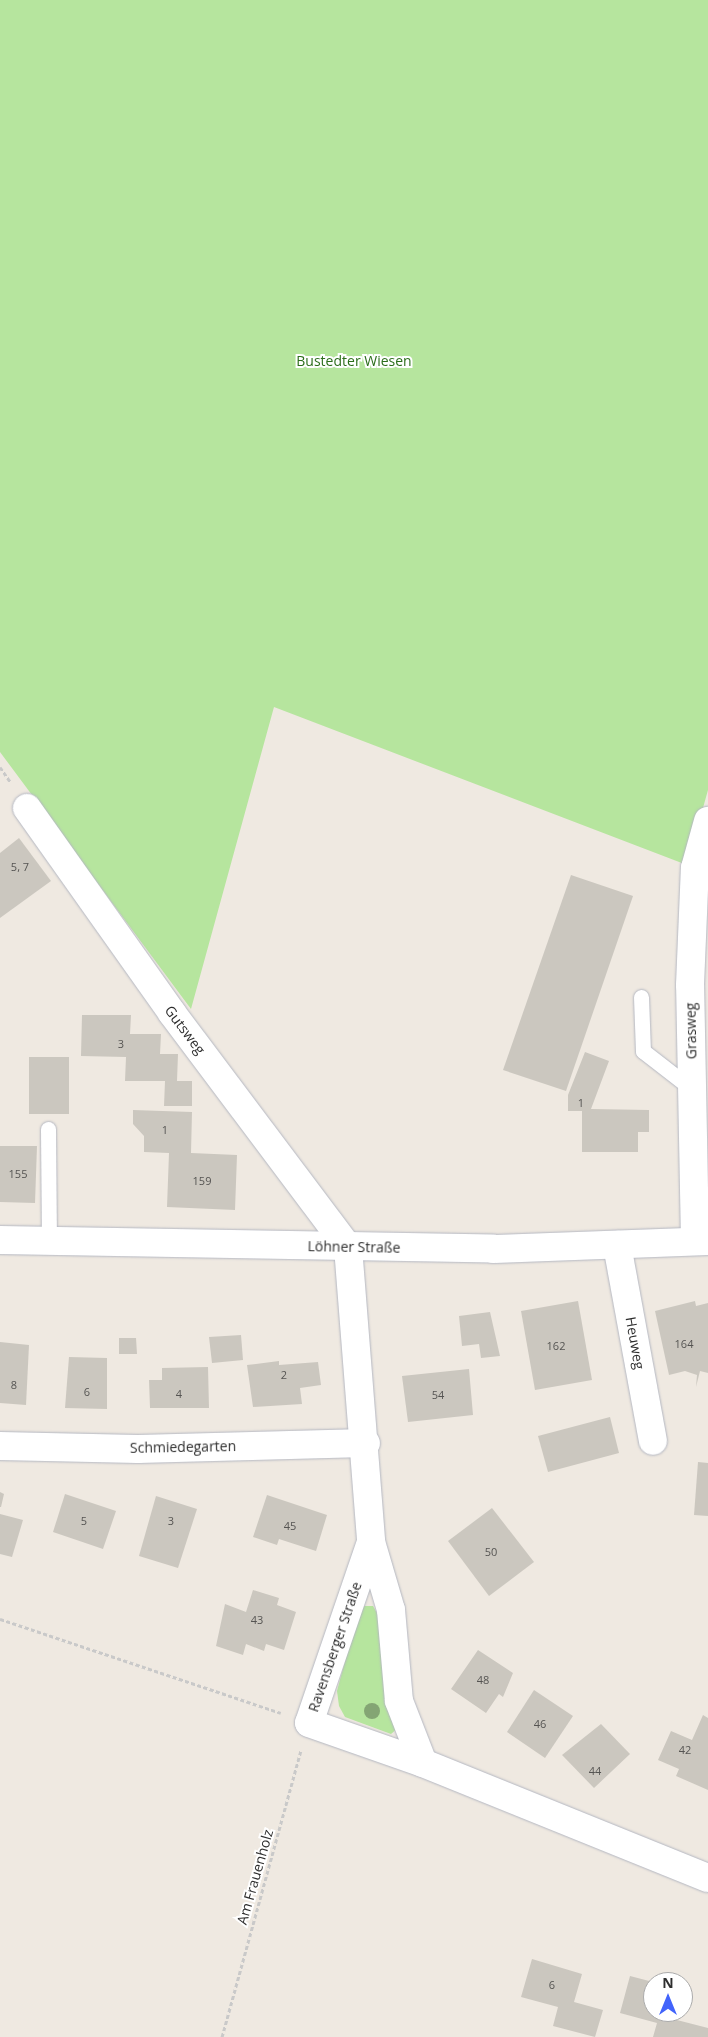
<!DOCTYPE html>
<html>
<head>
<meta charset="utf-8">
<style>
	body { margin:0 }
	#map { position:relative; width:708px; height:2037px; overflow:hidden; background:#efe9e1; font-family:"Open Sans",sans-serif }
	div>[style] { position:absolute }
	[style*='--x'] { left:calc(var(--x)*1px); top:calc(var(--y)*1px); width:calc(var(--w)*1px); rotate:calc(var(--a)*1deg) }
	.green>* { inset:0; background:#b6e59e }
	.building>* { inset:0; background:#cbc7bf }
	.path>* { height:3px; margin-top:-1.5px; transform-origin:0; background:repeating-linear-gradient(90deg,#c9c9c9 0 4px,transparent 0 6.5px) }
	.roads { filter:drop-shadow(0 0 1px #b4b7c1) drop-shadow(0 0 1px #b4b7c1) }
	.lane>* { height:15px; margin:-7.5px; padding:0 7.5px; transform-origin:7.5px; border-radius:7.5px; background:#fff }
	.street>* { height:28px; margin:-14px; padding:0 14px; transform-origin:14px; border-radius:14px; background:#fff }
	.secondary>* { height:28px; margin:-14px; padding:0 14px; transform-origin:14px; border-radius:14px; background:#fff }
	.trees>* { width:16px; height:16px; margin:-8px; border-radius:50%; background:#84a574 }
	span { translate:-50% -50%; white-space:nowrap; text-align:center; line-height:1.15; -webkit-text-stroke:4px #fff; paint-order:stroke }
	.number-label { font-size:11px; color:#555452 }
	.number-label span { -webkit-text-stroke-width:0 }
	.park-label { font-size:14px; color:#2c6e1b }
	.street-label { font-size:14px; color:#2e2e2e }
	.north { position:absolute; left:643px; top:1972px; width:50px; height:50px; box-sizing:border-box; background:#fff; border:1px solid #ababab; border-radius:50%; rotate:0deg; font-size:14px; font-weight:700; line-height:20px; text-align:center; color:#2e2e2e }
	.north::after { content:''; display:block; margin:auto; width:18px; height:22px; background:#4264fb; clip-path:polygon(50% 0,100% 100%,50% 72%,0 100%) }
</style>
</head>
<body>
<div id="map">
	<div class="green">
		<i style="clip-path:polygon(0 0,708px 0,708px 790px,687px 865px,274px 707px,191px 1009px,0 752px)"></i>
		<i style="clip-path:polygon(364px 1606px,373px 1606px,378px 1615px,398px 1728px,391px 1734px,345px 1717px,339px 1706px,337px 1691px,358px 1612px)"></i>
	</div>
	<div class="building">
		<i style="clip-path:polygon(19px 838px,51px 881px,0 918px,0 853px)"></i>
		<i style="clip-path:polygon(571px 875px,633px 896px,566px 1091px,503px 1070px)"></i>
		<i style="clip-path:polygon(82px 1015px,131px 1015px,130px 1034px,161px 1034px,160px 1054px,178px 1054px,177px 1081px,192px 1081px,192px 1106px,164px 1106px,165px 1081px,125px 1081px,126px 1057px,81px 1056px)"></i>
		<i style="clip-path:polygon(585px 1052px,609px 1061px,591px 1109px,649px 1110px,649px 1132px,638px 1132px,638px 1152px,582px 1152px,582px 1111px,568px 1111px,568px 1095px)"></i>
		<i style="clip-path:polygon(29px 1057px,69px 1057px,69px 1114px,29px 1114px)"></i>
		<i style="clip-path:polygon(133px 1110px,192px 1112px,191px 1153px,237px 1155px,235px 1210px,167px 1207px,169px 1153px,144px 1152px,144px 1136px,133px 1124px)"></i>
		<i style="clip-path:polygon(0 1146px,37px 1146px,35px 1203px,0 1202px)"></i>
		<i style="clip-path:polygon(578px 1301px,592px 1380px,535px 1390px,521px 1311px)"></i>
		<i style="clip-path:polygon(695px 1301px,696px 1306px,708px 1303px,708px 1373px,700px 1371px,696px 1387px,697px 1375px,685px 1371px,669px 1375px,655px 1311px)"></i>
		<i style="clip-path:polygon(490px 1312px,500px 1356px,481px 1358px,479px 1344px,462px 1346px,459px 1316px)"></i>
		<i style="clip-path:polygon(241px 1335px,243px 1360px,212px 1363px,209px 1337px)"></i>
		<i style="clip-path:polygon(119px 1338px,136px 1338px,137px 1354px,119px 1354px)"></i>
		<i style="clip-path:polygon(0 1342px,29px 1345px,26px 1405px,0 1403px)"></i>
		<i style="clip-path:polygon(69px 1357px,107px 1358px,107px 1409px,65px 1408px)"></i>
		<i style="clip-path:polygon(279px 1361px,279px 1365px,318px 1362px,321px 1385px,300px 1388px,302px 1404px,253px 1407px,247px 1365px)"></i>
		<i style="clip-path:polygon(208px 1367px,209px 1408px,150px 1408px,149px 1380px,162px 1380px,162px 1368px)"></i>
		<i style="clip-path:polygon(469px 1369px,473px 1415px,408px 1422px,402px 1376px)"></i>
		<i style="clip-path:polygon(610px 1417px,619px 1453px,548px 1472px,538px 1436px)"></i>
		<i style="clip-path:polygon(698px 1462px,708px 1463px,708px 1516px,694px 1515px)"></i>
		<i style="clip-path:polygon(0 1492px,4px 1494px,1px 1507px,0 1507px)"></i>
		<i style="clip-path:polygon(65px 1494px,116px 1511px,103px 1549px,53px 1532px)"></i>
		<i style="clip-path:polygon(267px 1495px,327px 1515px,316px 1551px,279px 1539px,277px 1545px,253px 1537px)"></i>
		<i style="clip-path:polygon(156px 1496px,197px 1509px,178px 1568px,139px 1556px)"></i>
		<i style="clip-path:polygon(492px 1508px,534px 1562px,489px 1596px,448px 1541px)"></i>
		<i style="clip-path:polygon(0 1514px,23px 1520px,12px 1557px,0 1554px)"></i>
		<i style="clip-path:polygon(253px 1590px,279px 1598px,277px 1605px,296px 1612px,284px 1650px,266px 1644px,264px 1651px,246px 1644px,243px 1655px,216px 1646px,225px 1604px,246px 1612px)"></i>
		<i style="clip-path:polygon(478px 1650px,513px 1673px,503px 1697px,499px 1694px,486px 1713px,451px 1689px)"></i>
		<i style="clip-path:polygon(534px 1690px,573px 1716px,545px 1758px,507px 1732px)"></i>
		<i style="clip-path:polygon(703px 1715px,708px 1718px,708px 1790px,676px 1776px,679px 1769px,658px 1760px,671px 1731px,692px 1740px)"></i>
		<i style="clip-path:polygon(601px 1724px,630px 1754px,594px 1788px,562px 1755px)"></i>
		<i style="clip-path:polygon(532px 1959px,582px 1974px,574px 2002px,603px 2010px,595px 2037px,553px 2026px,558px 2007px,521px 1997px)"></i>
		<i style="clip-path:polygon(630px 1976px,653px 1982px,653px 2012px,675px 2012px,673px 2019px,708px 2028px,708px 2037px,653px 2037px,657px 2023px,620px 2013px)"></i>
	</div>
	<div class="path">
		<i style="--x:0;--y:767;--w:19;--a:55"></i>
		<i style="--x:0;--y:1619;--w:296;--a:18.5"></i>
		<i style="--x:222;--y:2037;--w:297;--a:-74.6"></i>
	</div>
	<div class="roads">
		<div class="lane">
			<i style="--x:641;--y:997;--w:54;--a:87.9"></i>
			<i style="--x:643;--y:1051;--w:62;--a:37.8"></i>
			<i style="--x:48;--y:1129;--w:112;--a:89.5"></i>
		</div>
		<div class="street">
			<i style="--x:27;--y:808;--w:251;--a:54.7"></i>
			<i style="--x:172;--y:1013;--w:293;--a:53.1"></i>
			<i style="--x:348;--y:1247;--w:296;--a:85.5"></i>
			<i style="--x:371;--y:1542;--w:71;--a:73.6"></i>
			<i style="--x:391;--y:1610;--w:91;--a:85"></i>
			<i style="--x:399;--y:1701;--w:66;--a:68.8"></i>
			<i style="--x:423;--y:1763;--w:307;--a:22"></i>
			<i style="--x:695;--y:1241;--w:256;--a:-91.1"></i>
			<i style="--x:690;--y:985;--w:117;--a:-87.6"></i>
			<i style="--x:695;--y:868;--w:49;--a:-74.5"></i>
			<i style="--x:617;--y:1245;--w:199;--a:79.6"></i>
			<i style="--x:0;--y:1446;--w:138;--a:1.2"></i>
			<i style="--x:138;--y:1449;--w:228;--a:-1.5"></i>
			<i style="--x:371;--y:1542;--w:191;--a:108.9"></i>
			<i style="--x:309;--y:1723;--w:121;--a:19.3"></i>
		</div>
		<div class="secondary">
			<i style="--x:0;--y:1240;--w:493;--a:1"></i>
			<i style="--x:493;--y:1249;--w:215;--a:-2.1"></i>
		</div>
	</div>
	<div class="trees">
		<i style="left:372px;top:1711px"></i>
	</div>
	<div class="number-label">
		<span style="left:20px;top:867px">5, 7</span>
		<span style="left:121px;top:1044px">3</span>
		<span style="left:581px;top:1103px">1</span>
		<span style="left:165px;top:1130px">1</span>
		<span style="left:18px;top:1174px">155</span>
		<span style="left:202px;top:1181px">159</span>
		<span style="left:684px;top:1344px">164</span>
		<span style="left:556px;top:1346px">162</span>
		<span style="left:284px;top:1375px">2</span>
		<span style="left:14px;top:1385px">8</span>
		<span style="left:87px;top:1392px">6</span>
		<span style="left:179px;top:1394px">4</span>
		<span style="left:438px;top:1395px">54</span>
		<span style="left:84px;top:1521px">5</span>
		<span style="left:171px;top:1521px">3</span>
		<span style="left:290px;top:1526px">45</span>
		<span style="left:491px;top:1552px">50</span>
		<span style="left:257px;top:1620px">43</span>
		<span style="left:483px;top:1680px">48</span>
		<span style="left:540px;top:1724px">46</span>
		<span style="left:685px;top:1750px">42</span>
		<span style="left:595px;top:1771px">44</span>
		<span style="left:552px;top:1985px">6</span>
	</div>
	<div class="park-label">
		<span style="left:354px;top:361px">Bustedter Wiesen</span>
	</div>
	<div class="street-label">
		<span style="left:185px;top:1030px;rotate:53deg">Gutsweg</span>
		<span style="left:691px;top:1031px;rotate:-91deg">Grasweg</span>
		<span style="left:354px;top:1247px;rotate:1deg">Löhner Straße</span>
		<span style="left:635px;top:1343px;rotate:80deg">Heuweg</span>
		<span style="left:183px;top:1447px;rotate:-1deg">Schmiedegarten</span>
		<span style="left:335px;top:1647px;rotate:-71deg">Ravensberger Straße</span>
		<span style="left:255px;top:1877px;rotate:-74deg">Am Frauenholz</span>
	</div>
	<div class="north">N</div>
</div>
</body>
</html>
